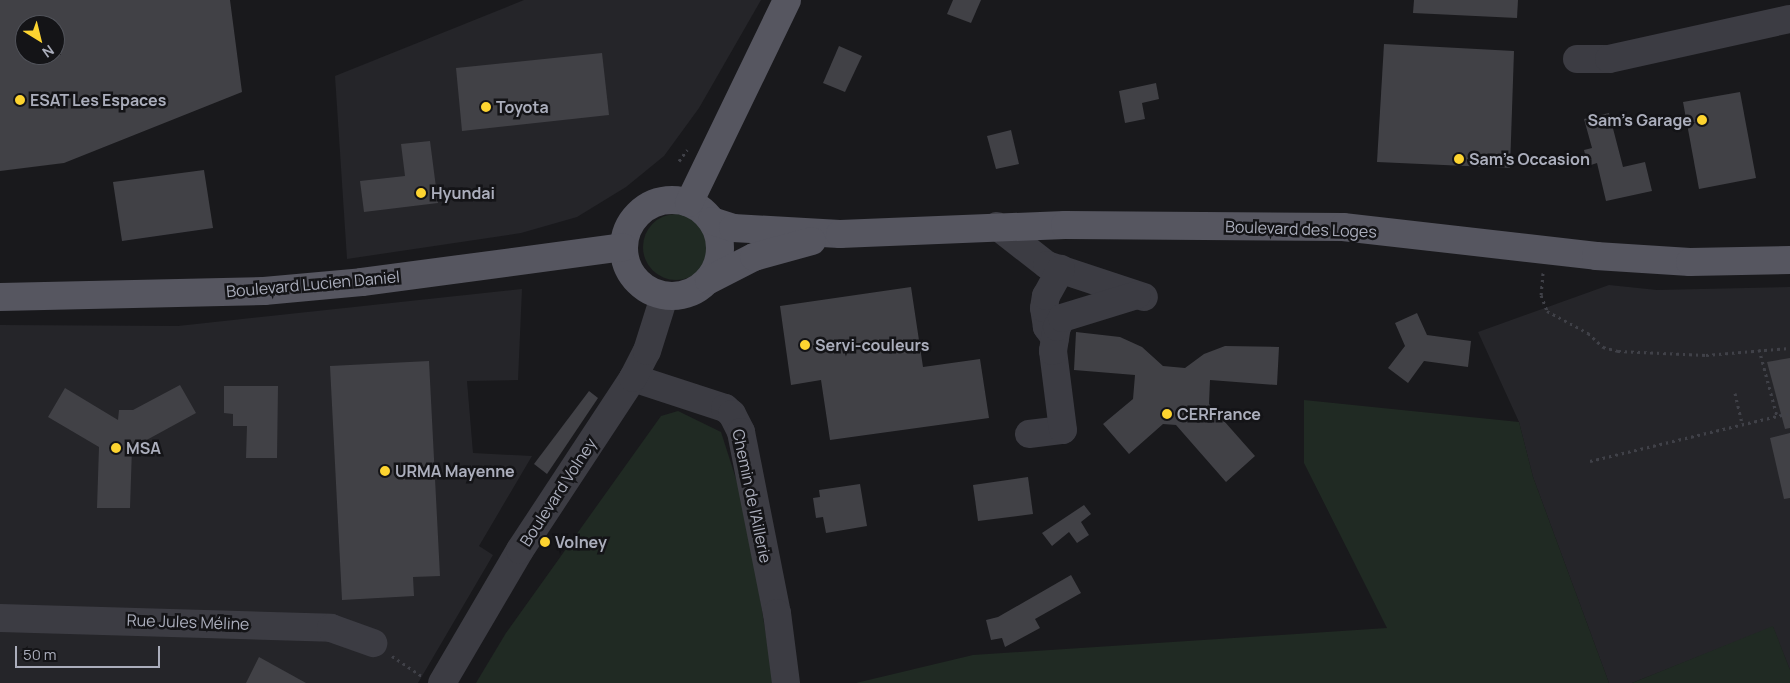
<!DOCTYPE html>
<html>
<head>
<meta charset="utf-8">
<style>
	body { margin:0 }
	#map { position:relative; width:1790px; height:683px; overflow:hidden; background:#19191c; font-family:Manrope,sans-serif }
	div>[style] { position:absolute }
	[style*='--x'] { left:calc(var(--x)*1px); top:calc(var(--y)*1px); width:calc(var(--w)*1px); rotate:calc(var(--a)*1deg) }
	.built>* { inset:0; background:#252529 }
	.green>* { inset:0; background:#202a23 }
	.round { border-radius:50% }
	.building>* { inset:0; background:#414146 }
	.path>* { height:3px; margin-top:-1.5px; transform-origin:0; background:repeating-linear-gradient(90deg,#404148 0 2.5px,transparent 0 6.5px) }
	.minor>* { height:28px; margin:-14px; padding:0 14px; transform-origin:14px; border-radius:14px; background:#3c3c43 }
	.major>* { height:28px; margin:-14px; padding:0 14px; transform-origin:14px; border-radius:14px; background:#565660 }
	.major>.ring { margin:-14px; padding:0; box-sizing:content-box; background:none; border:28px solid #565660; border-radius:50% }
	.dots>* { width:14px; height:14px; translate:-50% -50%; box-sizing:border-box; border:2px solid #141417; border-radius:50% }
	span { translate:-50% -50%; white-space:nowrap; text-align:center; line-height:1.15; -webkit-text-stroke:5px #141417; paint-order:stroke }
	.poi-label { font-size:16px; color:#abaebc; font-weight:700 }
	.left { translate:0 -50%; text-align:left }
	.right { translate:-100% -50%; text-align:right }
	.street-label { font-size:16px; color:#abaebc }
	.north { position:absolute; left:15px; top:15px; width:50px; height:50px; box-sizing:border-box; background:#141417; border:1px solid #505259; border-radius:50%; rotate:144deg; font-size:14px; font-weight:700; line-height:20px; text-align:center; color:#abaebc }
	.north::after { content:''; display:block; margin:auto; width:18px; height:22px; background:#fdd430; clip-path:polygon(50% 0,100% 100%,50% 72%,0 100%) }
	.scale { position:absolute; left:15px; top:646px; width:145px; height:22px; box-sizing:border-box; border:2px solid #abaebc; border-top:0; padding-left:6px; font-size:15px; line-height:18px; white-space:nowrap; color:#abaebc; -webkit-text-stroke:4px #141417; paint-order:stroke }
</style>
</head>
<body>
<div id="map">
	<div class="built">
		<i style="clip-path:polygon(524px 0,761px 0,699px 108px,664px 156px,626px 187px,577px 217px,521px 233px,347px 259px,335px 76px)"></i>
		<i style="clip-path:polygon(1609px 285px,1657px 290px,1790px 287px,1790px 670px,1773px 627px,1632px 683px,1609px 683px,1533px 477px,1519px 422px,1478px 332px)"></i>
		<i style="clip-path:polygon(522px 289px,518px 380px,467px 381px,473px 453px,532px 456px,479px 546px,493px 555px,418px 683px,0 683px,0 325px,178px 326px)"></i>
	</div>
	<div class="green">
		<i class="round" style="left:643px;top:214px;width:66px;height:66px"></i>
		<i style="clip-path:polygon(1304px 400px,1519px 422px,1533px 477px,1609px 683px,856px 683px,973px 655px,1387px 628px,1304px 463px)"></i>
		<i style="clip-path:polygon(678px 411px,721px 432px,745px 507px,774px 683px,476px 683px,506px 633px,661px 416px)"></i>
		<i style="clip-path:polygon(1773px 626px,1790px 670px,1790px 683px,1632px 683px)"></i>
	</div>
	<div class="building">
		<i style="clip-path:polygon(evenodd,0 0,230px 0,242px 92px,64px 163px,0 171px,0 0,25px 25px,57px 25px,61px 55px,25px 55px,25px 25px)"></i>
		<i style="clip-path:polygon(953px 0,981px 0,971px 23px,947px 14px)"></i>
		<i style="clip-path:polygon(1414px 0,1518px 0,1517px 18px,1413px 13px)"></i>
		<i style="clip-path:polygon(1384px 44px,1514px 51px,1510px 168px,1377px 162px)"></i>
		<i style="clip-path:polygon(839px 46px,862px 56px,845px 92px,823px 83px)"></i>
		<i style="clip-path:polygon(602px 53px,609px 115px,462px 131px,456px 68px)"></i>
		<i style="clip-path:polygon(1156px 83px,1159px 99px,1142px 103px,1145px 119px,1125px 123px,1119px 91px)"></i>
		<i style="clip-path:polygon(1740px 92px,1756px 178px,1699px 189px,1683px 102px)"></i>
		<i style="clip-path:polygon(1609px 113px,1623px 167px,1645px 162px,1652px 191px,1606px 201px,1597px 163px,1588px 166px,1584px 150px,1592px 148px,1584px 119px)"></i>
		<i style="clip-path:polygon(1011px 130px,1019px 164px,996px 169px,987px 136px)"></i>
		<i style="clip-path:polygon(430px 141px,438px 203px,364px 212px,360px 181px,405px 176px,401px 144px)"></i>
		<i style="clip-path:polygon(204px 170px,213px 228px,122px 241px,113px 182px)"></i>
		<i style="clip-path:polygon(911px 287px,923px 367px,980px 359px,989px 418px,830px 440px,821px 380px,791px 385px,780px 306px)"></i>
		<i style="clip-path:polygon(1417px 313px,1427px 335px,1471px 341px,1468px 367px,1424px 361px,1408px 383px,1388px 368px,1405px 346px,1395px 323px)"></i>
		<i style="clip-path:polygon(1076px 332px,1120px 337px,1142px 347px,1163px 366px,1185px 368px,1204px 354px,1225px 346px,1279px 347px,1277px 385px,1210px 380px,1209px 404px,1255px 456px,1226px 482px,1176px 425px,1163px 424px,1129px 454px,1103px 424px,1133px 399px,1135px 375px,1074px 370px)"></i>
		<i style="clip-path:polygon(1790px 358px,1790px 428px,1785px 429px,1767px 362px)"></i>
		<i style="clip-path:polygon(429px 361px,440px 576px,413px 577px,414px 596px,342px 600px,330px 366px)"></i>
		<i style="clip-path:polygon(180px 385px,196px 413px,132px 448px,130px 508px,97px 508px,99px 447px,48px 417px,65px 388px,118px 420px,119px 410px,133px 410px)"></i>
		<i style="clip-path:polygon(224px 386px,278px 386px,277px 458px,246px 458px,247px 426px,233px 426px,233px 414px,224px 413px)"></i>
		<i style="clip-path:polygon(589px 391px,598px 398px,547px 474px,534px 464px)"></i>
		<i style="clip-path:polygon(1790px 433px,1790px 498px,1784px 499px,1770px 438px)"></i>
		<i style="clip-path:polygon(1028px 477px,1033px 514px,978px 521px,973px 485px)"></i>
		<i style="clip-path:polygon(860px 484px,867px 526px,826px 533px,823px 517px,816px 518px,813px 498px,820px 497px,819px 490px)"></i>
		<i style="clip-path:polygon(1084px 505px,1091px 514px,1081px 522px,1089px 535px,1077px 543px,1069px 532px,1052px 546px,1042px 533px)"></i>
		<i style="clip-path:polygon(1071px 575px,1081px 593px,1035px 619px,1040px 628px,1005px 647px,1002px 638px,991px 640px,986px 620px,998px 617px)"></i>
		<i style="clip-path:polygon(259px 657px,306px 683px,246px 683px)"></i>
	</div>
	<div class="path">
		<i style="--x:679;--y:161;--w:14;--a:-54"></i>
		<i style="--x:1543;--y:273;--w:22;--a:95"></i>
		<i style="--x:1541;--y:295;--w:17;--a:69"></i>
		<i style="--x:1547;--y:311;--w:47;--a:28.2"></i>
		<i style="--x:1588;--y:333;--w:21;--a:43"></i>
		<i style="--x:1603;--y:347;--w:16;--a:15"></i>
		<i style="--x:1618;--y:351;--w:88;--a:2.6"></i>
		<i style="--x:1706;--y:355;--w:84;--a:-4.8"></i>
		<i style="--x:1759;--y:349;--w:69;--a:75"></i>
		<i style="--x:1735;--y:393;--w:32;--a:77"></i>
		<i style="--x:1590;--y:461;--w:206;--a:-13.5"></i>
		<i style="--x:392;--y:656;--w:36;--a:34"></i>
	</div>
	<div class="minor">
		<i style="--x:1577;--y:59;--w:32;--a:0"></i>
		<i style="--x:1609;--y:59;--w:185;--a:-12.5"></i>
		<i style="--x:997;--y:226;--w:63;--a:38"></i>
		<i style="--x:1047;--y:265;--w:102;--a:18.3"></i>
		<i style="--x:1055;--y:338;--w:14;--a:-126"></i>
		<i style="--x:1047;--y:327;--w:19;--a:-99"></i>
		<i style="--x:1044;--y:308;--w:12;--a:-81"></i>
		<i style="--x:1046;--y:296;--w:31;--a:-61"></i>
		<i style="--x:633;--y:378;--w:97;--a:18.1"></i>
		<i style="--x:725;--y:408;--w:9;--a:41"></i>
		<i style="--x:732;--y:414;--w:20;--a:63"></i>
		<i style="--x:741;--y:432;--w:185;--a:78.8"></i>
		<i style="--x:777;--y:613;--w:71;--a:82.7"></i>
		<i style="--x:1029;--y:434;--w:34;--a:-7"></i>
		<i style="--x:1063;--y:430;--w:80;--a:-97.2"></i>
		<i style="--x:1053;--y:351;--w:24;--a:-81"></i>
		<i style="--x:1057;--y:327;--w:10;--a:-61"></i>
		<i style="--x:1062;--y:318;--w:78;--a:-17"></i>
		<i style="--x:0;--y:618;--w:331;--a:1.7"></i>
		<i style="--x:331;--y:628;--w:45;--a:19.7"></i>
		<i style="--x:442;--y:683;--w:154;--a:-59.6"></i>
		<i style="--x:520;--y:550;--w:206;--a:-56.7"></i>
		<i style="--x:633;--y:378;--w:30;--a:-63"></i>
		<i style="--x:647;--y:351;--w:57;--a:-72.5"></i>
	</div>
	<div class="major">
		<i class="ring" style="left:624px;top:200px;width:68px;height:68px"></i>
		<i style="--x:689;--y:203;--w:225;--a:-64.2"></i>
		<i style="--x:712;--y:221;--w:22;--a:18"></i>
		<i style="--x:733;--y:228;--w:107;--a:3.2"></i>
		<i style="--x:840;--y:234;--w:225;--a:-2.3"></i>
		<i style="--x:1065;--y:225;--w:278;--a:0.4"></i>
		<i style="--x:1343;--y:227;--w:255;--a:6.5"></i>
		<i style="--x:1596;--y:256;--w:94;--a:3.7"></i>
		<i style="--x:1690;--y:262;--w:100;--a:-1.1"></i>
		<i style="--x:709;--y:280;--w:51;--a:-27.1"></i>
		<i style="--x:754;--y:257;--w:60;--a:-15.4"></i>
		<i style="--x:0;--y:297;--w:264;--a:-1.3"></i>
		<i style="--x:264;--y:291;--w:98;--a:-5.2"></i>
		<i style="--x:362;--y:282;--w:263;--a:-7.6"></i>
	</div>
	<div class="dots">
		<i style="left:20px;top:100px;background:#fdd430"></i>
		<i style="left:486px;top:107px;background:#fdd430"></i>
		<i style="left:1702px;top:120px;background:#fdd430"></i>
		<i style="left:1459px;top:159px;background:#fdd430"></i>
		<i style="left:421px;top:193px;background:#fdd430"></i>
		<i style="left:805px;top:345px;background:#fdd430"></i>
		<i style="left:1167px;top:414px;background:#fdd430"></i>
		<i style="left:116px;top:448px;background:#fdd430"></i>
		<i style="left:385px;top:471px;background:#fdd430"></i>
		<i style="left:545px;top:542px;background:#fdd430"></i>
	</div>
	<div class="poi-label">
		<span class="left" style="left:30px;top:100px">ESAT Les Espaces</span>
		<span class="left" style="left:496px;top:107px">Toyota</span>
		<span class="right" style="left:1692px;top:120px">Sam's Garage</span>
		<span class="left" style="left:1469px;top:159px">Sam's Occasion</span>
		<span class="left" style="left:431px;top:193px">Hyundai</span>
		<span class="left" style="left:815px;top:345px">Servi-couleurs</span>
		<span class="left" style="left:1177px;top:414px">CERFrance</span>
		<span class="left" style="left:126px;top:448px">MSA</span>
		<span class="left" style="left:395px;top:471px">URMA Mayenne</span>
		<span class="left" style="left:555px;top:542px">Volney</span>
	</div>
	<div class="street-label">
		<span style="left:1301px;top:229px;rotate:2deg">Boulevard des Loges</span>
		<span style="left:313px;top:284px;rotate:-5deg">Boulevard Lucien Daniel</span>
		<span style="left:558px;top:492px;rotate:-57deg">Boulevard Volney</span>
		<span style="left:752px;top:496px;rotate:78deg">Chemin de l'Aillerie</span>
		<span style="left:188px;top:622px;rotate:2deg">Rue Jules Méline</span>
	</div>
	<div class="north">N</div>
	<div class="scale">50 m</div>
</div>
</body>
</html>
